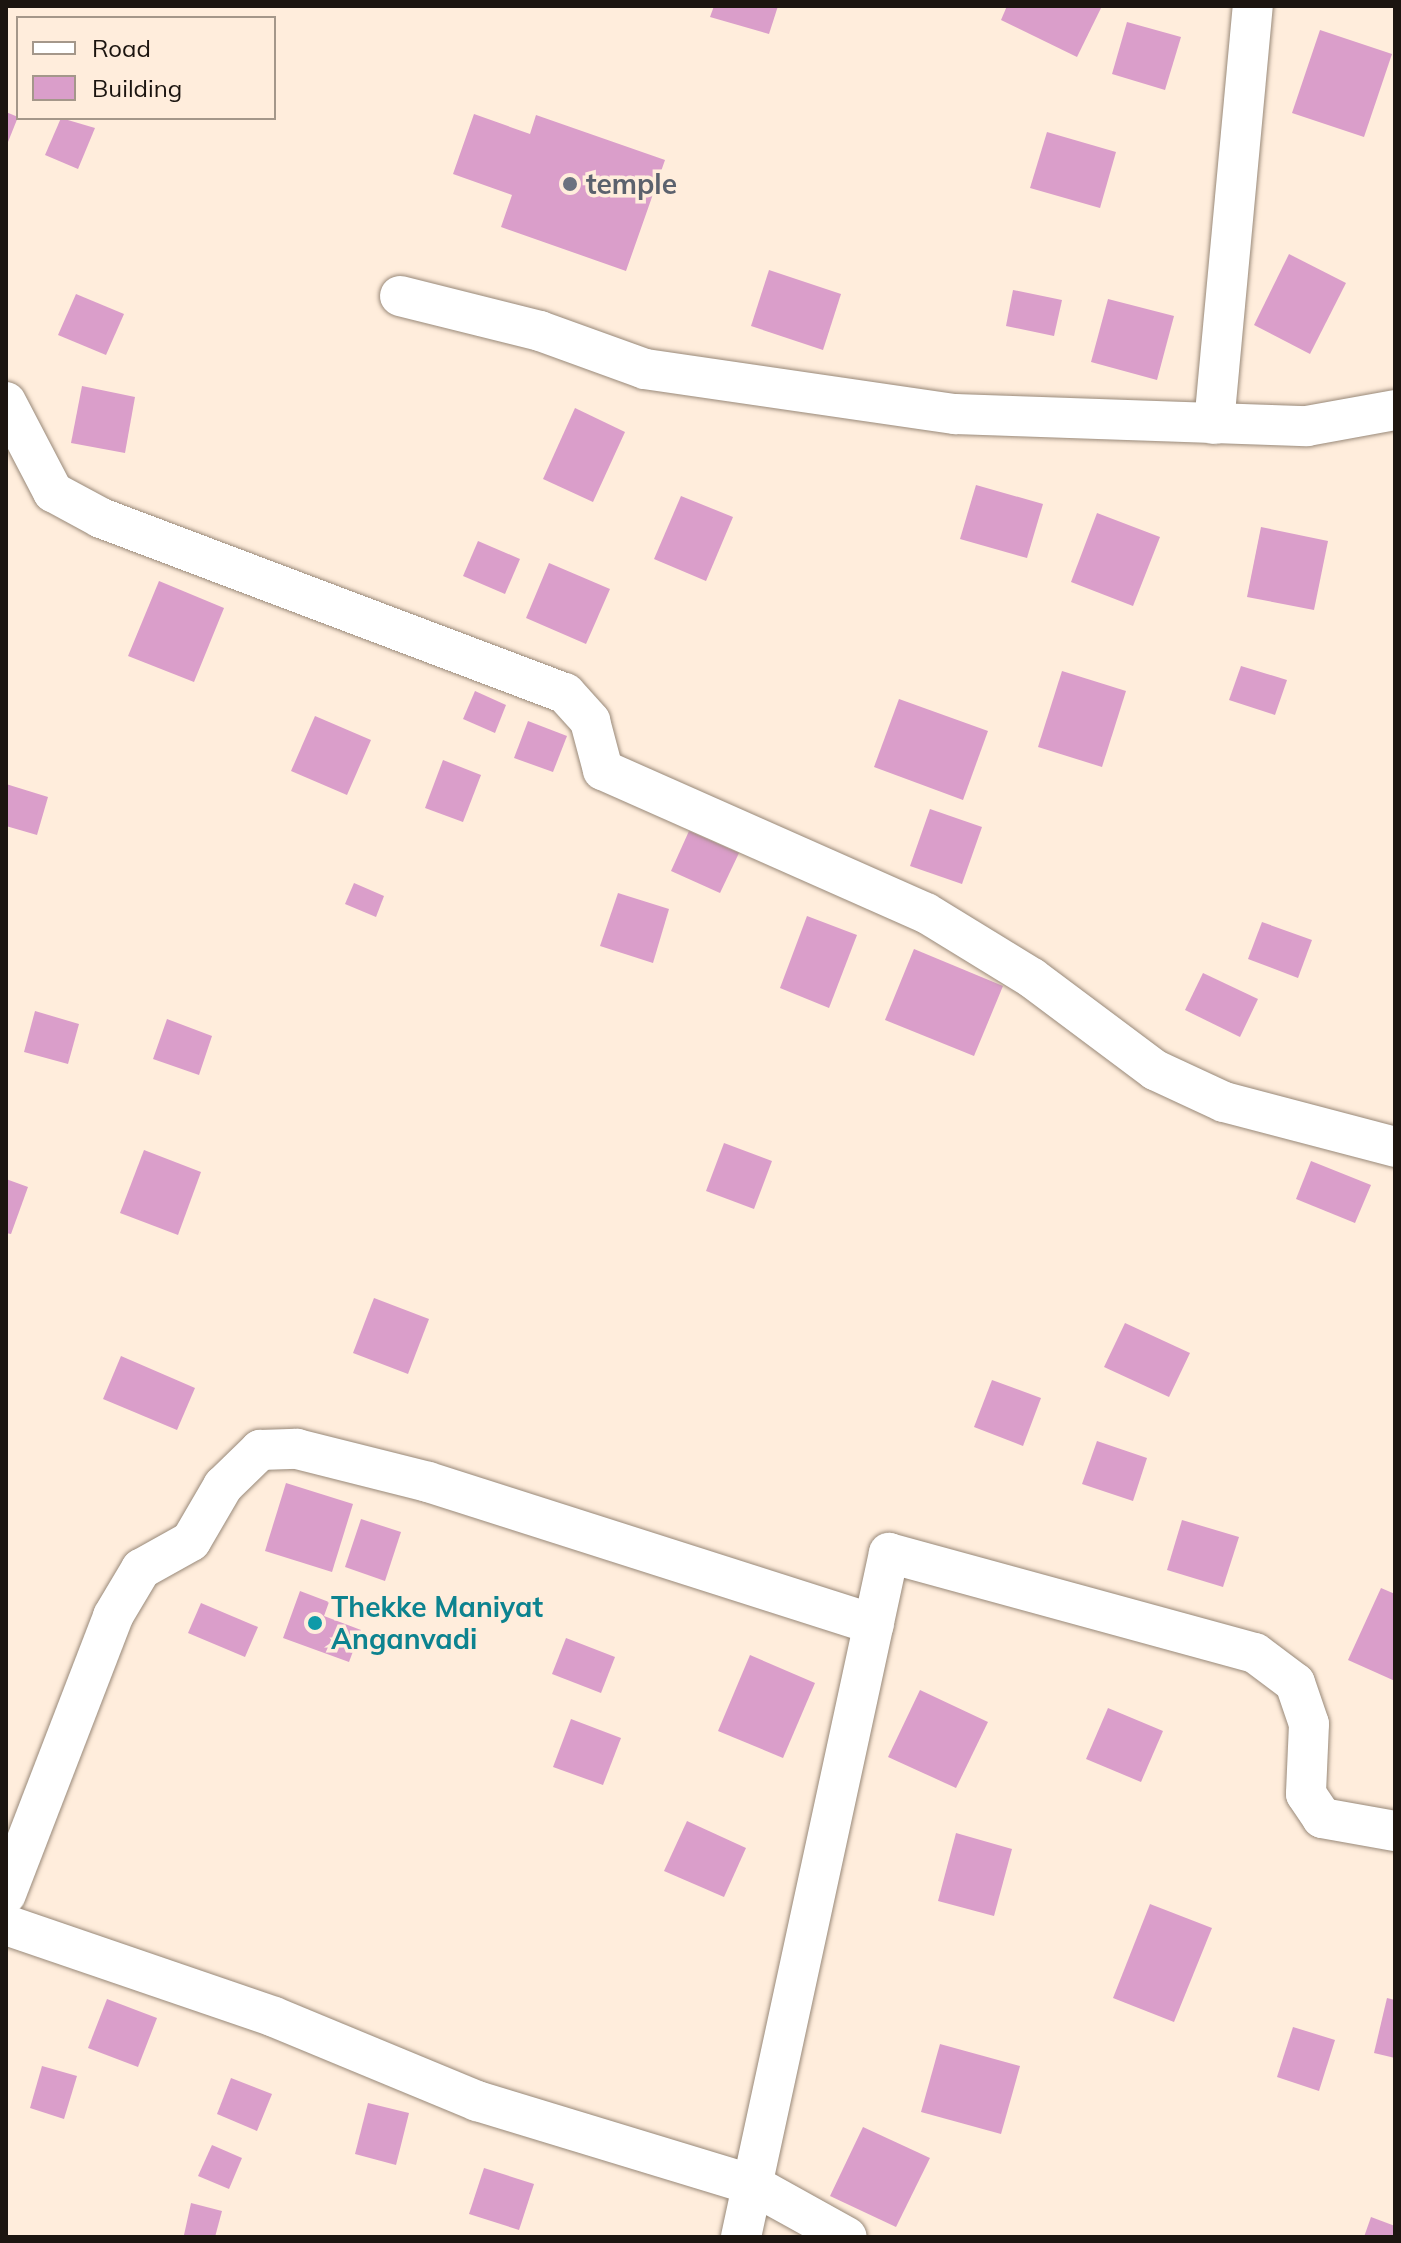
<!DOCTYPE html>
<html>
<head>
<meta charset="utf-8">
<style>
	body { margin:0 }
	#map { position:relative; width:1401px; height:2243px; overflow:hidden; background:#ffeddc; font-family:Mulish,sans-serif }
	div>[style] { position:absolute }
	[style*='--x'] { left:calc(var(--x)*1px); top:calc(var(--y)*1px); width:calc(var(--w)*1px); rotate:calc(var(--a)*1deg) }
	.building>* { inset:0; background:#da9eca }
	.roads { filter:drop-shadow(0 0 2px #998979) drop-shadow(0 0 2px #998979) }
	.minor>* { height:40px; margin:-20px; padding:0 20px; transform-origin:20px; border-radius:20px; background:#fff }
	.dots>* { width:22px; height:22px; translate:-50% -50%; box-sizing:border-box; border:4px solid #ffeddc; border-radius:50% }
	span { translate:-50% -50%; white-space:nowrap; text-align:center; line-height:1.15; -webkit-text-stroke:7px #ffeddc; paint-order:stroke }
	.worship-label { font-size:28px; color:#5b616d; font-weight:700 }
	.left { translate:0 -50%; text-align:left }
	.culture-label { font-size:28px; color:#0d838f; font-weight:700 }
	.frame { position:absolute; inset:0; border:8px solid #1c1510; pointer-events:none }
	.legend { position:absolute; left:16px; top:16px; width:260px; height:104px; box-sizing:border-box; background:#ffeddc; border:2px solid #a4978a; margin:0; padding:10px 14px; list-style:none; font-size:24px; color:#1c1510 }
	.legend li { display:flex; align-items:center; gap:16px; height:40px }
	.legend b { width:40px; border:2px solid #a4978a }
</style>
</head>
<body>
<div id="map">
	<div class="building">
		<i style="clip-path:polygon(714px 6px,778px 6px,769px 34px,710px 17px)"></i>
		<i style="clip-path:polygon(1007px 6px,1102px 6px,1077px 57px,1001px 20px)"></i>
		<i style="clip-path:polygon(1127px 22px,1181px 37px,1165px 90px,1112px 74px)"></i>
		<i style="clip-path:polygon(1320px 30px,1392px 54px,1364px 137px,1292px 113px)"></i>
		<i style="clip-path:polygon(6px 112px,18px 117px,6px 147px)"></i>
		<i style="clip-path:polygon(474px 114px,530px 134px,536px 115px,665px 160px,626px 271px,501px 227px,512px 195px,453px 174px)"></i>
		<i style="clip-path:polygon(61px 118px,95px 128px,78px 169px,45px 155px)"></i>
		<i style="clip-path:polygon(1047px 132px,1116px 152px,1100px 208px,1030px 188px)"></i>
		<i style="clip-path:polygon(1289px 254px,1346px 283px,1310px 354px,1254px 325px)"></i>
		<i style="clip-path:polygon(769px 270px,841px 294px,823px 350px,751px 326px)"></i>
		<i style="clip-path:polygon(1013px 290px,1062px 300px,1054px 336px,1006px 326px)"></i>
		<i style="clip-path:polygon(76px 294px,124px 314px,106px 355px,58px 335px)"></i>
		<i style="clip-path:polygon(1108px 299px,1174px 316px,1157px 380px,1091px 362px)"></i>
		<i style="clip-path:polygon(82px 386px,135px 397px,125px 453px,71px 443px)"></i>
		<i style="clip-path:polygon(575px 408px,625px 432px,593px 502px,543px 479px)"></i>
		<i style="clip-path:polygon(976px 485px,1043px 504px,1027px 558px,960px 539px)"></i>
		<i style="clip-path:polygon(681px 496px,733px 517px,706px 581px,654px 559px)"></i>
		<i style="clip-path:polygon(1097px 513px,1160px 537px,1133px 606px,1071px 582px)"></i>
		<i style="clip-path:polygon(1261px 527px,1328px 541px,1314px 610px,1247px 597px)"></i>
		<i style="clip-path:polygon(478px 541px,520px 559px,505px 594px,463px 576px)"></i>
		<i style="clip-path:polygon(549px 563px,610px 589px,586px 644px,526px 618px)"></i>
		<i style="clip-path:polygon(159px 581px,224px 608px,194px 682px,128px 656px)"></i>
		<i style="clip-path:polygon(1241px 666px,1287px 680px,1275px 715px,1229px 700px)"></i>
		<i style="clip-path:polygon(1062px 671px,1126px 691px,1102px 767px,1038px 747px)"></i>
		<i style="clip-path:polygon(475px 691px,506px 705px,495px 733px,463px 719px)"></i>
		<i style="clip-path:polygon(899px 699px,988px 731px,963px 800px,874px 767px)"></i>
		<i style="clip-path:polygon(315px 716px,371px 740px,347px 795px,291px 771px)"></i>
		<i style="clip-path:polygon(528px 721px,567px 736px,553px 772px,514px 758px)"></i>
		<i style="clip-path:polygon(443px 760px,481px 775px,463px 822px,425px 808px)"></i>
		<i style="clip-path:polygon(6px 784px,48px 797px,37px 835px,6px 826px)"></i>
		<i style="clip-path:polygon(930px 809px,982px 827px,962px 884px,910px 866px)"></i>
		<i style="clip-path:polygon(689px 831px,739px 853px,720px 893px,671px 871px)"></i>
		<i style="clip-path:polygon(354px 883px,384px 896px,376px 917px,345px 904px)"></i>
		<i style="clip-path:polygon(618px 893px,669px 909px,653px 963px,600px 946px)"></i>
		<i style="clip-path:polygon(807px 916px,857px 935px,829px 1008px,780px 988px)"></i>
		<i style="clip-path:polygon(1262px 922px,1312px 940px,1298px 978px,1248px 959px)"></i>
		<i style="clip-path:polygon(914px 949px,1003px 986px,974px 1056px,885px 1020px)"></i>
		<i style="clip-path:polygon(1203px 973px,1258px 999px,1240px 1037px,1185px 1010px)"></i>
		<i style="clip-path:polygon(35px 1011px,79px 1024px,68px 1064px,24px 1052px)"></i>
		<i style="clip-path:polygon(167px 1019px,212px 1036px,199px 1075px,153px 1059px)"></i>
		<i style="clip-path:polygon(724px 1143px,772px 1161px,754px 1209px,706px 1191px)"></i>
		<i style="clip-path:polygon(144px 1150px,201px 1172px,178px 1235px,120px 1213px)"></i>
		<i style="clip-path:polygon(1311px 1161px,1371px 1185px,1355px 1223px,1296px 1199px)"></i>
		<i style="clip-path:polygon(6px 1179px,28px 1187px,11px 1234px,6px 1233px)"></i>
		<i style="clip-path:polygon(374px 1298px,429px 1319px,408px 1374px,353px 1353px)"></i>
		<i style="clip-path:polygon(1125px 1323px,1190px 1353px,1169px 1397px,1104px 1367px)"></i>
		<i style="clip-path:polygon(121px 1356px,195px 1388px,177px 1430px,103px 1399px)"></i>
		<i style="clip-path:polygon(992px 1380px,1041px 1398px,1023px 1446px,974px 1427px)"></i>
		<i style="clip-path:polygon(1097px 1441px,1147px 1458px,1133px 1501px,1082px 1484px)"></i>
		<i style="clip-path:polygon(286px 1483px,353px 1504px,332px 1572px,265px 1551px)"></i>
		<i style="clip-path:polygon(361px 1519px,401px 1532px,385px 1581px,345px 1567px)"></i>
		<i style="clip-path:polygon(1182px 1520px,1239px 1537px,1223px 1587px,1167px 1570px)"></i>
		<i style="clip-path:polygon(1381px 1588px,1395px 1594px,1395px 1681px,1348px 1660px)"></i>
		<i style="clip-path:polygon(300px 1591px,329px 1602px,324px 1616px,361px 1630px,349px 1662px,283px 1638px)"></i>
		<i style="clip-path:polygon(201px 1603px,258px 1627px,245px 1657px,188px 1633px)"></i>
		<i style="clip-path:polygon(566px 1638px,615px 1657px,601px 1693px,552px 1674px)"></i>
		<i style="clip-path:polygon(750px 1655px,815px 1683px,783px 1758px,718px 1731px)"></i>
		<i style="clip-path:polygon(920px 1690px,988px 1722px,956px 1788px,888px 1757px)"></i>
		<i style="clip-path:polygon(1108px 1708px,1163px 1731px,1141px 1782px,1086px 1759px)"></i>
		<i style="clip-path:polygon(571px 1719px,621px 1738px,603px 1785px,553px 1767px)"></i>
		<i style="clip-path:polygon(687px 1821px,746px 1848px,724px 1897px,664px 1871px)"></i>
		<i style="clip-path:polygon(956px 1833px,1012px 1849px,994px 1916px,938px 1901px)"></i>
		<i style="clip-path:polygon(1150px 1904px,1212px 1928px,1174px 2022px,1113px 1998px)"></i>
		<i style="clip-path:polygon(1387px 1998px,1395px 2000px,1395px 2058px,1374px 2053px)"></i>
		<i style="clip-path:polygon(107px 1999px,157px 2018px,138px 2067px,88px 2048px)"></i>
		<i style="clip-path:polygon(1293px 2027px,1335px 2040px,1319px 2091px,1277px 2077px)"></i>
		<i style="clip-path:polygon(940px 2044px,1020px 2066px,1001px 2134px,921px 2112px)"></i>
		<i style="clip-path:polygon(42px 2066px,77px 2076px,64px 2119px,30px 2108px)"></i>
		<i style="clip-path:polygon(231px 2078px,272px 2094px,257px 2131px,217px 2114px)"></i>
		<i style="clip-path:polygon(368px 2103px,409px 2113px,396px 2165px,355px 2154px)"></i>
		<i style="clip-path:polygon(863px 2127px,930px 2158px,896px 2227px,830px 2196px)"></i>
		<i style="clip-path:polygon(212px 2145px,242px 2158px,229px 2189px,198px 2176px)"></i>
		<i style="clip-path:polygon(484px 2168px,534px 2184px,519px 2230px,469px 2214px)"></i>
		<i style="clip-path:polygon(191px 2203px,222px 2211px,215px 2237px,184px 2235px)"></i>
		<i style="clip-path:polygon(1371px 2217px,1395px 2226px,1395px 2237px,1364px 2237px)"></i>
	</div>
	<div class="roads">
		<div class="minor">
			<i style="--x:400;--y:296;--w:144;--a:14"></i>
			<i style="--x:540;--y:331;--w:112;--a:19.9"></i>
			<i style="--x:645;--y:369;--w:313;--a:8.3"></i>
			<i style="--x:955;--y:414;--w:352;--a:2"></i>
			<i style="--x:1307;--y:426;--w:89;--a:-10.3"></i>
			<i style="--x:6;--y:402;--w:102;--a:62.4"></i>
			<i style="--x:53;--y:492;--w:55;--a:28.4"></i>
			<i style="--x:101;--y:518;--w:496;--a:20.7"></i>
			<i style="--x:565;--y:693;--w:38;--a:48"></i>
			<i style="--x:590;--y:721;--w:51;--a:75.1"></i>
			<i style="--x:603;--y:770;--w:353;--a:23.9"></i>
			<i style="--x:926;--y:913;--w:124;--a:31.5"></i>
			<i style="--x:1032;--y:978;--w:154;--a:36.8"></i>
			<i style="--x:1155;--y:1070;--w:76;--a:24.9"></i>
			<i style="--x:1224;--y:1102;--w:177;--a:14.7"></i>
			<i style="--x:1214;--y:424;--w:420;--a:-84.7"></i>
			<i style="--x:6;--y:1894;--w:298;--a:-68.9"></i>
			<i style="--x:113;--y:1616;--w:55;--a:-59.2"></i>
			<i style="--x:141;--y:1569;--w:57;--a:-29.2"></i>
			<i style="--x:191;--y:1541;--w:64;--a:-59.8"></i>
			<i style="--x:223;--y:1486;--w:52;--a:-44.2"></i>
			<i style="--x:260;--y:1450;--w:37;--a:-2"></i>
			<i style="--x:297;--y:1449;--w:135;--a:14.1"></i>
			<i style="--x:428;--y:1482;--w:468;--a:17.7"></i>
			<i style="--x:6;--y:1925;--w:283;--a:18.9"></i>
			<i style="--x:274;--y:2017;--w:220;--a:22.5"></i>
			<i style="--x:477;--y:2101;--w:288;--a:16.9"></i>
			<i style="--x:753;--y:2185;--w:107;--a:29"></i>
			<i style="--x:741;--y:2237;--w:700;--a:-77.79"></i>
			<i style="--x:889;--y:1553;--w:379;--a:15.3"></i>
			<i style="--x:1255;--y:1653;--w:50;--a:36.9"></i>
			<i style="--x:1295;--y:1683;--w:43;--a:71.1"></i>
			<i style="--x:1309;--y:1724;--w:70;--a:92.5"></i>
			<i style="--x:1306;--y:1794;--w:29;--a:56"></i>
			<i style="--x:1322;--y:1818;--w:74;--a:10.1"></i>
		</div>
	</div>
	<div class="dots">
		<i style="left:570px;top:184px;background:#6b7280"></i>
		<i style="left:315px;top:1623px;background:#0f9aa8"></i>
	</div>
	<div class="worship-label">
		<span class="left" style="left:586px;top:184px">temple</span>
	</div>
	<div class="culture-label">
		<span class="left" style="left:331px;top:1623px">Thekke Maniyat<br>Anganvadi</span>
	</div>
	<div class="frame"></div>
	<ul class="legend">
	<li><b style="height:10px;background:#fff"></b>Road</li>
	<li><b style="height:22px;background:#da9eca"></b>Building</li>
	</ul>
</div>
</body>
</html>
